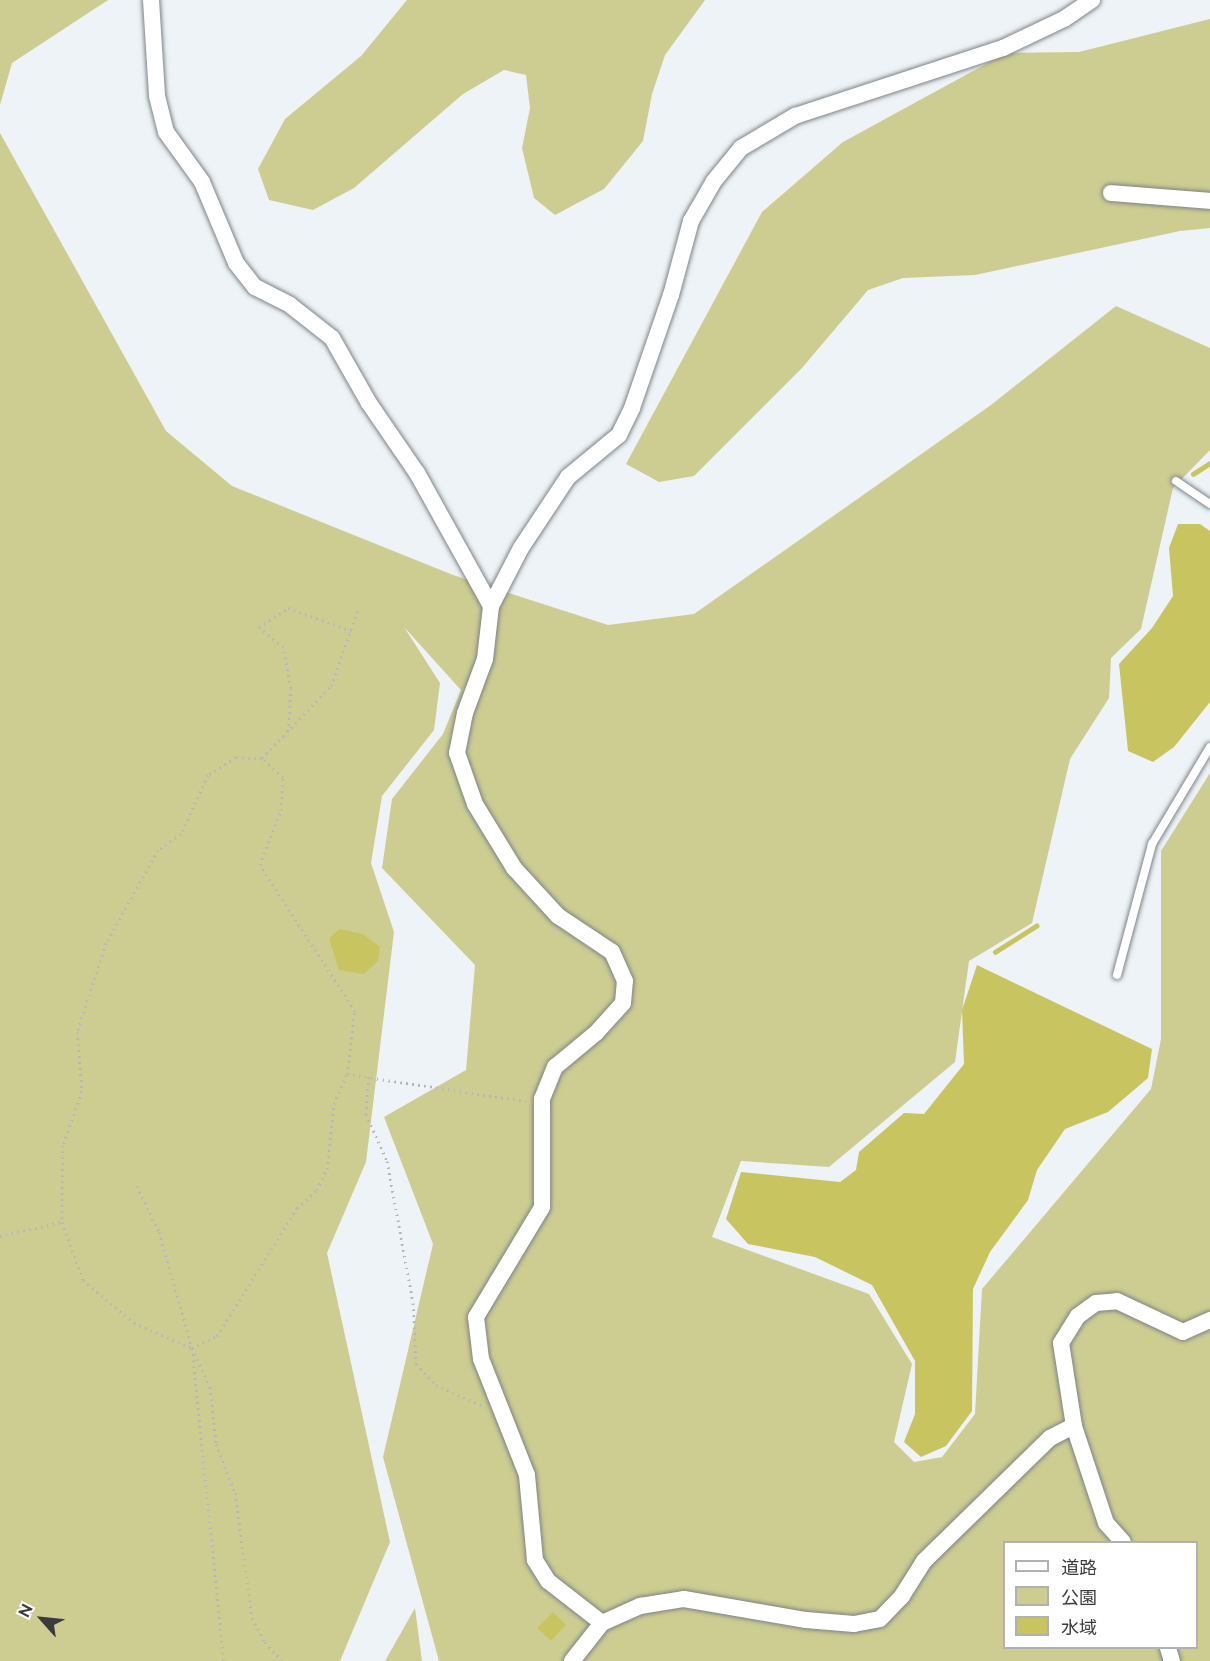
<!DOCTYPE html>
<html>
<head>
<meta charset="utf-8">
<style>
	body { margin:0 }
	#map { position:relative; width:1210px; height:1661px; overflow:hidden; background:#edf3f7; font-family:Raleway,"Noto Sans JP",sans-serif }
	div>[style] { position:absolute }
	[style*='--x'] { left:calc(var(--x)*1px); top:calc(var(--y)*1px); width:calc(var(--w)*1px); rotate:calc(var(--a)*1deg) }
	.green>* { inset:0; background:#cdcd91 }
	.water>* { inset:0; background:#c8c561 }
	.stream>* { height:4.5px; margin:-2.25px; padding:0 2.25px; transform-origin:2.25px; border-radius:2.25px; background:#c8c561 }
	.path>* { height:3px; margin-top:-1.5px; transform-origin:0; background:repeating-linear-gradient(90deg,#b4b8bc 0 1.5px,transparent 0 6px) }
	.roads { filter:drop-shadow(0 0 2px #7e8387) drop-shadow(0 0 2px #7e8387) }
	.service>* { height:8px; margin:-4px; padding:0 4px; transform-origin:4px; border-radius:4px; background:#fff }
	.minor>* { height:16px; margin:-8px; padding:0 8px; transform-origin:8px; border-radius:8px; background:#fff }
	span { translate:-50% -50%; white-space:nowrap; text-align:center; line-height:1.15; -webkit-text-stroke:5px #fff; paint-order:stroke }
	.legend { position:absolute; left:1003px; top:1541px; width:195px; height:108px; box-sizing:border-box; background:#fff; border:2px solid #b0b1b1; margin:0; padding:8px 10px; list-style:none; font-size:18px; color:#393b3d }
	.legend li { display:flex; align-items:center; gap:12px; height:30px }
	.legend b { width:30px; border:2px solid #b0b1b1 }
	.north { position:absolute; left:12px; top:1589px; width:60px; height:60px; -webkit-text-stroke:4px #fff; paint-order:stroke; rotate:297deg; font-size:16px; font-weight:700; line-height:24px; text-align:center; color:#393b3d }
	.north::after { content:''; display:block; margin:auto; width:21px; height:27px; background:#393b3d; clip-path:polygon(50% 0,100% 100%,50% 72%,0 100%) }
</style>
</head>
<body>
<div id="map">
	<div class="green">
		<i style="clip-path:polygon(0 0,108px 0,12px 63px,0 105px)"></i>
		<i style="clip-path:polygon(407px 0,705px 0,665px 55px,652px 94px,643px 141px,604px 189px,555px 215px,534px 198px,522px 148px,530px 108px,526px 75px,504px 70px,463px 94px,354px 188px,313px 210px,269px 200px,258px 169px,285px 119px,361px 56px)"></i>
		<i style="clip-path:polygon(1210px 19px,1210px 228px,1180px 231px,975px 275px,903px 278px,868px 290px,802px 368px,694px 476px,659px 482px,626px 464px,762px 212px,843px 142px,1006px 53px,1079px 52px)"></i>
		<i style="clip-path:polygon(evenodd,0 133px,166px 431px,232px 486px,453px 575px,608px 625px,694px 614px,991px 405px,1116px 306px,1210px 348px,1210px 450px,1173px 488px,1141px 629px,1111px 658px,1109px 698px,1070px 759px,1032px 923px,969px 961px,955px 1062px,829px 1167px,741px 1161px,712px 1237px,869px 1294px,912px 1364px,894px 1442px,914px 1462px,942px 1457px,975px 1414px,982px 1289px,1151px 1089px,1161px 1039px,1161px 851px,1210px 773px,1210px 1661px,439px 1661px,383px 1457px,433px 1244px,384px 1117px,466px 1070px,475px 965px,382px 868px,392px 799px,443px 734px,461px 690px,404px 627px,440px 683px,434px 730px,382px 796px,371px 863px,394px 932px,366px 1162px,327px 1253px,390px 1542px,340px 1661px,0 1661px,0 133px,1004px 1542px,1196px 1542px,1196px 1648px,1004px 1648px,1004px 1542px)"></i>
		<i style="clip-path:polygon(415px 1608px,422px 1661px,385px 1661px)"></i>
	</div>
	<div class="water">
		<i style="clip-path:polygon(1178px 524px,1200px 524px,1210px 531px,1210px 702px,1174px 747px,1153px 762px,1128px 751px,1119px 664px,1152px 628px,1173px 596px,1169px 548px)"></i>
		<i style="clip-path:polygon(339px 929px,363px 934px,380px 947px,378px 961px,364px 974px,339px 970px,329px 939px)"></i>
		<i style="clip-path:polygon(977px 965px,1152px 1049px,1148px 1078px,1108px 1112px,1065px 1129px,1037px 1170px,1028px 1200px,990px 1252px,973px 1289px,972px 1411px,946px 1446px,921px 1457px,904px 1442px,915px 1414px,915px 1361px,872px 1285px,815px 1257px,748px 1244px,726px 1219px,741px 1172px,840px 1182px,856px 1170px,859px 1152px,904px 1113px,924px 1114px,964px 1064px,962px 1010px)"></i>
		<i style="clip-path:polygon(553px 1612px,566px 1625px,551px 1641px,537px 1628px)"></i>
	</div>
	<div class="stream">
		<i style="--x:1193;--y:474;--w:20;--a:-33"></i>
		<i style="--x:995;--y:952;--w:49;--a:-32.4"></i>
	</div>
	<div class="path">
		<i style="--x:288;--y:731;--w:43;--a:-86"></i>
		<i style="--x:291;--y:688;--w:42;--a:-101"></i>
		<i style="--x:283;--y:647;--w:31;--a:-140"></i>
		<i style="--x:259;--y:627;--w:35;--a:-33"></i>
		<i style="--x:288;--y:608;--w:67;--a:20.1"></i>
		<i style="--x:262;--y:758;--w:100;--a:-46.2"></i>
		<i style="--x:331;--y:686;--w:81;--a:-70.4"></i>
		<i style="--x:347;--y:1074;--w:181;--a:8.6"></i>
		<i style="--x:369;--y:1077;--w:37;--a:95"></i>
		<i style="--x:366;--y:1114;--w:51;--a:65.9"></i>
		<i style="--x:387;--y:1161;--w:144;--a:79.6"></i>
		<i style="--x:413;--y:1303;--w:61;--a:87.2"></i>
		<i style="--x:416;--y:1364;--w:29;--a:46"></i>
		<i style="--x:436;--y:1385;--w:54;--a:24.2"></i>
		<i style="--x:137;--y:1186;--w:51;--a:64.4"></i>
		<i style="--x:159;--y:1232;--w:121;--a:74.1"></i>
		<i style="--x:192;--y:1348;--w:315;--a:84.2"></i>
		<i style="--x:0;--y:1236;--w:64;--a:-12.7"></i>
		<i style="--x:192;--y:1348;--w:28;--a:-26"></i>
		<i style="--x:217;--y:1336;--w:151;--a:-58"></i>
		<i style="--x:297;--y:1208;--w:27;--a:-42"></i>
		<i style="--x:317;--y:1190;--w:23;--a:-65"></i>
		<i style="--x:327;--y:1169;--w:65;--a:-83.9"></i>
		<i style="--x:334;--y:1104;--w:33;--a:-67"></i>
		<i style="--x:347;--y:1074;--w:64;--a:-82.8"></i>
		<i style="--x:355;--y:1011;--w:174;--a:-123.1"></i>
		<i style="--x:260;--y:865;--w:59;--a:-69.1"></i>
		<i style="--x:281;--y:810;--w:33;--a:-87"></i>
		<i style="--x:283;--y:777;--w:28;--a:-138"></i>
		<i style="--x:262;--y:758;--w:26;--a:-178"></i>
		<i style="--x:236;--y:757;--w:33;--a:147"></i>
		<i style="--x:208;--y:775;--w:65;--a:114.6"></i>
		<i style="--x:181;--y:834;--w:28;--a:145"></i>
		<i style="--x:158;--y:850;--w:107;--a:119.2"></i>
		<i style="--x:106;--y:943;--w:94;--a:108"></i>
		<i style="--x:77;--y:1032;--w:59;--a:85.2"></i>
		<i style="--x:82;--y:1091;--w:57;--a:109.4"></i>
		<i style="--x:63;--y:1145;--w:77;--a:90.7"></i>
		<i style="--x:62;--y:1222;--w:62;--a:70.1"></i>
		<i style="--x:83;--y:1280;--w:67;--a:40.1"></i>
		<i style="--x:134;--y:1323;--w:63;--a:23.3"></i>
		<i style="--x:192;--y:1348;--w:43;--a:65.2"></i>
		<i style="--x:210;--y:1387;--w:57;--a:84"></i>
		<i style="--x:216;--y:1444;--w:53;--a:68.8"></i>
		<i style="--x:235;--y:1493;--w:126;--a:82.3"></i>
		<i style="--x:252;--y:1618;--w:27;--a:62"></i>
		<i style="--x:265;--y:1642;--w:25;--a:48"></i>
	</div>
	<div class="roads">
		<div class="service">
			<i style="--x:1176;--y:481;--w:41;--a:34.1"></i>
			<i style="--x:1117;--y:975;--w:136;--a:-75"></i>
			<i style="--x:1152;--y:844;--w:113;--a:-59.1"></i>
		</div>
		<div class="minor">
			<i style="--x:151;--y:0;--w:96;--a:86.4"></i>
			<i style="--x:157;--y:96;--w:37;--a:76"></i>
			<i style="--x:166;--y:132;--w:62;--a:54.2"></i>
			<i style="--x:202;--y:182;--w:88;--a:67.2"></i>
			<i style="--x:236;--y:263;--w:31;--a:52"></i>
			<i style="--x:255;--y:287;--w:39;--a:27"></i>
			<i style="--x:290;--y:305;--w:53;--a:38.2"></i>
			<i style="--x:332;--y:338;--w:75;--a:60.4"></i>
			<i style="--x:369;--y:403;--w:85;--a:55.6"></i>
			<i style="--x:417;--y:473;--w:152;--a:60.9"></i>
			<i style="--x:1111;--y:193;--w:99;--a:4.6"></i>
			<i style="--x:1123;--y:1542;--w:25;--a:-132"></i>
			<i style="--x:1106;--y:1523;--w:102;--a:-108.3"></i>
			<i style="--x:1074;--y:1426;--w:84;--a:-98.9"></i>
			<i style="--x:1061;--y:1343;--w:32;--a:-58"></i>
			<i style="--x:1078;--y:1316;--w:22;--a:-36"></i>
			<i style="--x:1096;--y:1303;--w:21;--a:-5"></i>
			<i style="--x:1117;--y:1301;--w:73;--a:25.2"></i>
			<i style="--x:1183;--y:1332;--w:30;--a:-24"></i>
			<i style="--x:602;--y:1623;--w:68;--a:-142.1"></i>
			<i style="--x:548;--y:1581;--w:25;--a:-122"></i>
			<i style="--x:535;--y:1560;--w:85;--a:-95.4"></i>
			<i style="--x:527;--y:1475;--w:125;--a:-111.6"></i>
			<i style="--x:481;--y:1359;--w:42;--a:-96.8"></i>
			<i style="--x:476;--y:1317;--w:128;--a:-59"></i>
			<i style="--x:542;--y:1207;--w:108;--a:-90"></i>
			<i style="--x:542;--y:1099;--w:35;--a:-68"></i>
			<i style="--x:555;--y:1067;--w:53;--a:-39.7"></i>
			<i style="--x:596;--y:1033;--w:40;--a:-48"></i>
			<i style="--x:623;--y:1003;--w:22;--a:-85"></i>
			<i style="--x:625;--y:981;--w:32;--a:-114"></i>
			<i style="--x:612;--y:952;--w:65;--a:-146.3"></i>
			<i style="--x:558;--y:916;--w:65;--a:-132.5"></i>
			<i style="--x:514;--y:868;--w:75;--a:-121.4"></i>
			<i style="--x:475;--y:804;--w:54;--a:-109.4"></i>
			<i style="--x:457;--y:753;--w:41;--a:-78.7"></i>
			<i style="--x:465;--y:713;--w:58;--a:-69.7"></i>
			<i style="--x:485;--y:659;--w:53;--a:-83.5"></i>
			<i style="--x:491;--y:606;--w:65;--a:-62.7"></i>
			<i style="--x:521;--y:548;--w:85;--a:-56.5"></i>
			<i style="--x:568;--y:477;--w:66;--a:-39.5"></i>
			<i style="--x:619;--y:435;--w:30;--a:-64"></i>
			<i style="--x:632;--y:408;--w:120;--a:-71"></i>
			<i style="--x:671;--y:295;--w:77;--a:-74.9"></i>
			<i style="--x:691;--y:221;--w:46;--a:-60.1"></i>
			<i style="--x:714;--y:181;--w:43;--a:-50.7"></i>
			<i style="--x:741;--y:148;--w:63;--a:-30.7"></i>
			<i style="--x:795;--y:116;--w:219;--a:-18.1"></i>
			<i style="--x:1003;--y:48;--w:68;--a:-25.4"></i>
			<i style="--x:1064;--y:19;--w:34;--a:-34"></i>
			<i style="--x:1168;--y:1648;--w:14;--a:73"></i>
			<i style="--x:572;--y:1661;--w:48;--a:-51.7"></i>
			<i style="--x:602;--y:1623;--w:42;--a:-24.1"></i>
			<i style="--x:640;--y:1606;--w:45;--a:-9"></i>
			<i style="--x:684;--y:1599;--w:124;--a:9.8"></i>
			<i style="--x:806;--y:1620;--w:48;--a:4.8"></i>
			<i style="--x:854;--y:1624;--w:26;--a:-11"></i>
			<i style="--x:880;--y:1619;--w:32;--a:-46"></i>
			<i style="--x:902;--y:1596;--w:41;--a:-57.8"></i>
			<i style="--x:924;--y:1561;--w:176;--a:-44.3"></i>
			<i style="--x:1050;--y:1438;--w:27;--a:-27"></i>
		</div>
	</div>
	<ul class="legend">
	<li><b style="height:8px;background:#fff"></b>道路</li>
	<li><b style="height:16px;background:#cdcd91"></b>公園</li>
	<li><b style="height:16px;background:#c8c561"></b>水域</li>
	</ul>
	<div class="north">N</div>
</div>
</body>
</html>
